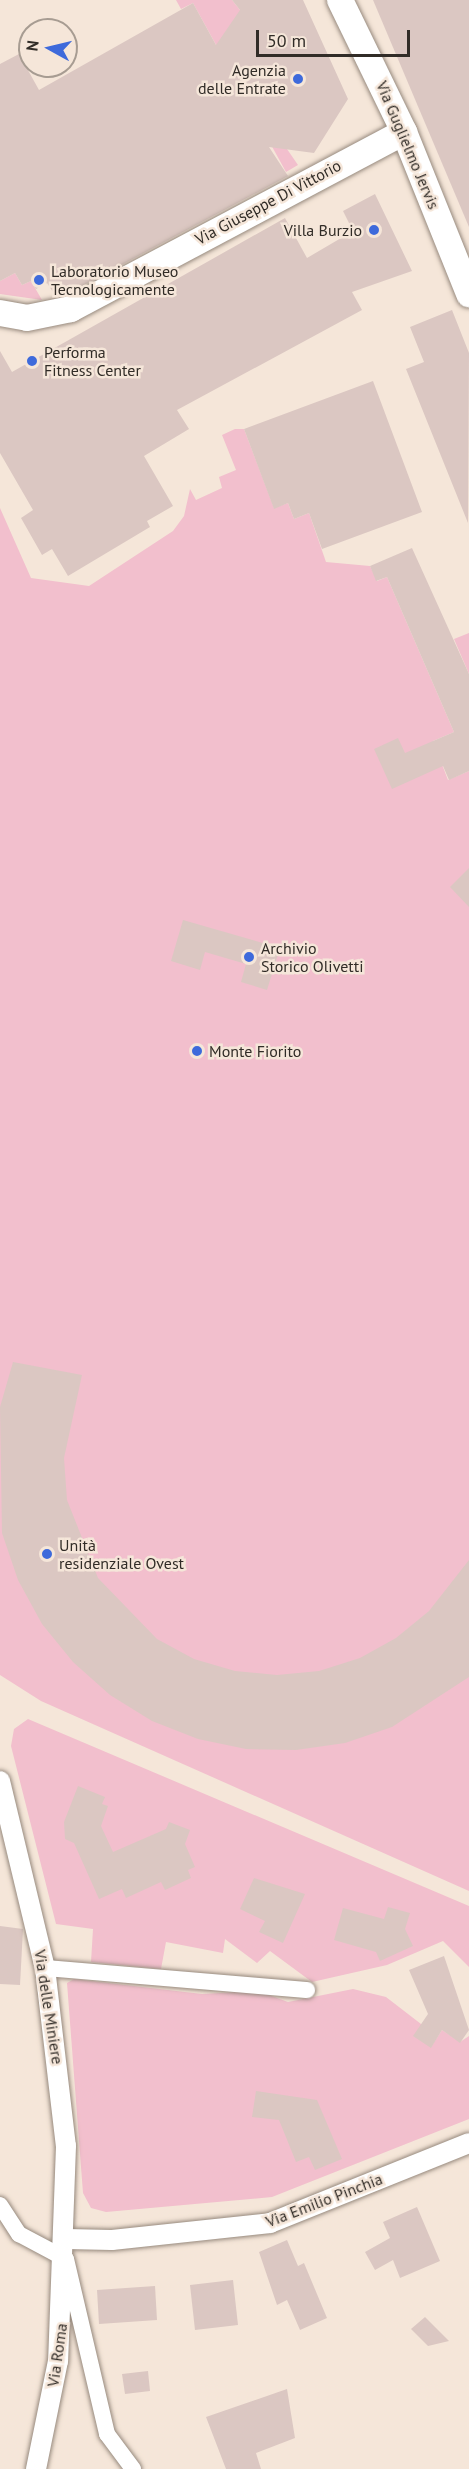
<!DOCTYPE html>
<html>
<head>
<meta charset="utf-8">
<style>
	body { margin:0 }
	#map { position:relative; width:469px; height:2469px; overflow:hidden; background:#f5e6d9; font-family:"PT Sans",sans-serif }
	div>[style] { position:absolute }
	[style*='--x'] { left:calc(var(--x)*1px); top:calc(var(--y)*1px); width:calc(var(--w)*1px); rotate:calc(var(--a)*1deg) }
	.green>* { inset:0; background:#f2bfcd }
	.building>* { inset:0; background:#dbc7c2 }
	.roads { filter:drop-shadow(0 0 2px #978a7e) drop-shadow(0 0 2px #978a7e) }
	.minor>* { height:16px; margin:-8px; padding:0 8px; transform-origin:8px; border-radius:8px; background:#fff }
	.tertiary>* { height:20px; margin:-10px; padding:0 10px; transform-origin:10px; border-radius:10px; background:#fff }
	.primary>* { height:26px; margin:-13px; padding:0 13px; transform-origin:13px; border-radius:13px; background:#fff }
	.dots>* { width:16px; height:16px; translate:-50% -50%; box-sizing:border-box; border:3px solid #f5e6d9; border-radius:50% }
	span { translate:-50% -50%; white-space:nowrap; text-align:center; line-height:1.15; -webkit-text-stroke:5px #f5e6d9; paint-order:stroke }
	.poi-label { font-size:16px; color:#312c27 }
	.right { translate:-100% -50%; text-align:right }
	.left { translate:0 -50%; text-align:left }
	.street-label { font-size:16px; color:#312c27 }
	.north { position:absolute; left:18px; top:18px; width:60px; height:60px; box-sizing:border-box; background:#f5e6d9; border:2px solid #a79c92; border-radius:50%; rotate:278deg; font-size:16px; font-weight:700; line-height:24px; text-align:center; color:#312c27 }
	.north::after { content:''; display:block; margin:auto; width:21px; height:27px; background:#3e6adb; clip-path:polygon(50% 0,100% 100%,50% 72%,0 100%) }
	.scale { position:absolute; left:256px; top:30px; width:154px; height:27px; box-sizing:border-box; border:3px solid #312c27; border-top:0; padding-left:8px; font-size:18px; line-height:21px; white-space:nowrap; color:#312c27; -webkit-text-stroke:4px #f5e6d9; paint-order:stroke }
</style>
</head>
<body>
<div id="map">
	<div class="green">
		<i style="clip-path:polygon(176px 0,232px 0,240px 10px,287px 149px,298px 165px,286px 172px,193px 3px,181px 9px)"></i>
		<i style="clip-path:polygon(15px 273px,22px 285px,31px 281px,42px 300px,0 294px,0 281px)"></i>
		<i style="clip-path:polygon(235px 429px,244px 429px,274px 508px,288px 503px,294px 519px,309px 513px,326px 562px,370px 566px,377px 581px,387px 577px,454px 732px,433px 741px,448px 780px,469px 771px,469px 1891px,41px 1701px,0 1675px,0 508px,31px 578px,89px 586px,173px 531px,184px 516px,190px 489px,196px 500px,222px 488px,219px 477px,236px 470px,222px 435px)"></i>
		<i style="clip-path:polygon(469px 633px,469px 674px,454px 639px)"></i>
		<i style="clip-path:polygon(28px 1719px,469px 1906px,469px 1967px,443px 1941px,387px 1965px,312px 1982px,270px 1951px,257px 1963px,225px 1939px,223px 1953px,166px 1942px,161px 1969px,91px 1962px,93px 1929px,56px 1924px,11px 1746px,14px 1729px)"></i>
		<i style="clip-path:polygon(74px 1979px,202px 1994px,258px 1991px,288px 2002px,353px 1989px,386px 1997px,421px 2024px,431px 2047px,442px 2030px,460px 2042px,469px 2036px,469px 2119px,272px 2197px,106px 2212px,91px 2208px,83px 2193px,67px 1983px)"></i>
	</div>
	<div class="building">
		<i style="clip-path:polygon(232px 0,303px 0,348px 99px,314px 153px,269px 147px,288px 176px,67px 294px,62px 286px,53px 292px,47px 283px,36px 289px,31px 281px,22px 285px,15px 273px,0 281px,0 64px,19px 54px,39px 90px,193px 3px,216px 45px,240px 10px)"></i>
		<i style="clip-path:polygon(373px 0,469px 0,469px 227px)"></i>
		<i style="clip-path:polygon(375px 194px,412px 271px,352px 292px,362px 310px,177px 410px,189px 429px,144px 456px,173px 506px,147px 521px,150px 527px,68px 576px,52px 549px,42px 555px,21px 518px,33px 510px,0 453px,0 351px,12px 372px,285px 218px,307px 258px,353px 231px,343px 211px)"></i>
		<i style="clip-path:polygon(452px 310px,469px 353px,468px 523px,406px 369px,424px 362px,410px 327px)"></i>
		<i style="clip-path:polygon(373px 381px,422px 512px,322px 549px,309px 513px,294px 519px,288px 503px,274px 509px,244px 429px)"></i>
		<i style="clip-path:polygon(412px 548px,469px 674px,469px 771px,449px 780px,443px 766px,392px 789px,374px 749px,398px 738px,405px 753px,454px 732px,387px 577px,376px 581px,370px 566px)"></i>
		<i style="clip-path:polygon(469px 868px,469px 907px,450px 887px)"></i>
		<i style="clip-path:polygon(183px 920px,280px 948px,267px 990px,241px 982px,246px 964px,205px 952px,200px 970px,171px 961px)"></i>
		<i style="clip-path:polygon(13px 1362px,82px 1375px,64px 1458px,67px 1500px,98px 1578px,157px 1639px,194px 1659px,235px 1671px,277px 1675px,319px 1671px,360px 1658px,396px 1638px,429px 1611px,469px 1560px,469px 1677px,392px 1727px,345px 1743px,296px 1750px,246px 1749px,198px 1739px,152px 1721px,110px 1695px,73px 1662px,42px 1624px,18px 1580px,2px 1533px,0 1407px)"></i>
		<i style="clip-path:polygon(78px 1786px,105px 1797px,102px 1804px,108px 1806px,101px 1826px,113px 1852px,166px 1829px,169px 1822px,190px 1830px,185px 1844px,195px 1867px,188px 1870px,191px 1878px,165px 1890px,161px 1882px,126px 1898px,122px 1889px,99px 1899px,74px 1843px,65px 1839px,64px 1822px)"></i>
		<i style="clip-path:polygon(254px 1878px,305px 1894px,283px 1943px,259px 1932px,265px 1921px,240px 1909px)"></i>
		<i style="clip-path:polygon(388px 1907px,410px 1913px,405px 1929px,413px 1946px,380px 1961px,376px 1952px,334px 1940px,343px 1908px,384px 1919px)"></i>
		<i style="clip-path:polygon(0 1926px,23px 1929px,20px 1985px,0 1984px)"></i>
		<i style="clip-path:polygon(444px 1956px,469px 2030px,460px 2043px,442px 2030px,431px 2048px,413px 2036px,428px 2014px,409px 1970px)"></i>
		<i style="clip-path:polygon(256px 2091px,317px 2100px,342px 2159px,315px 2170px,309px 2157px,296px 2162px,279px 2120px,252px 2117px)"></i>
		<i style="clip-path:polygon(417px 2207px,440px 2261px,400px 2278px,393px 2260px,375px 2270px,365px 2252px,390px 2238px,383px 2222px)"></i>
		<i style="clip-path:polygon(287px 2240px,298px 2266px,304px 2263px,327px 2318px,300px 2330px,287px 2300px,277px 2305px,259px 2252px)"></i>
		<i style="clip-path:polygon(233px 2280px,238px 2325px,195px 2330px,190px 2285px)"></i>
		<i style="clip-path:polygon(155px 2286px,157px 2320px,99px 2324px,97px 2290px)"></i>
		<i style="clip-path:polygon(425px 2317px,449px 2341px,428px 2346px,411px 2329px)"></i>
		<i style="clip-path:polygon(148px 2371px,150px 2391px,125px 2394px,122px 2374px)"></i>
		<i style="clip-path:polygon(287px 2389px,295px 2438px,256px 2453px,261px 2469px,226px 2469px,206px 2417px)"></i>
	</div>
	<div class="roads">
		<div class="minor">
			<i style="--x:45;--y:1968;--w:263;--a:4.8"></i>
			<i style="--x:0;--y:2205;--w:35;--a:57"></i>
			<i style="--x:19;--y:2234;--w:53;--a:28"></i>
			<i style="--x:66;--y:2259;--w:180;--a:76.8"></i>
			<i style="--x:107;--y:2434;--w:44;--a:53.4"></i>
		</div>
		<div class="tertiary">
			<i style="--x:0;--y:1781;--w:192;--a:76.5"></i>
			<i style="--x:45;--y:1968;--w:179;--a:83.3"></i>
			<i style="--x:66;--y:2146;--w:215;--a:92.1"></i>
			<i style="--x:58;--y:2361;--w:110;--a:101.5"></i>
			<i style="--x:66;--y:2239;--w:46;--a:1.2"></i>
			<i style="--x:112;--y:2240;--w:159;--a:-6.1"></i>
			<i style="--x:270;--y:2223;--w:214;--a:-21.9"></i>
		</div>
		<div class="primary">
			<i style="--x:340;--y:0;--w:147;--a:64.1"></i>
			<i style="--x:404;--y:132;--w:175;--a:68.1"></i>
			<i style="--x:0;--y:313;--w:27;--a:10"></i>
			<i style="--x:27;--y:318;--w:45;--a:-11.6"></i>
			<i style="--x:71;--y:309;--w:377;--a:-28"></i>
		</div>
	</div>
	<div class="dots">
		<i style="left:298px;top:79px;background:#3e6adb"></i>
		<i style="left:374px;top:230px;background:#3e6adb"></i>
		<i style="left:39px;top:280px;background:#3e6adb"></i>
		<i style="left:32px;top:361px;background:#3e6adb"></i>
		<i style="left:249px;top:957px;background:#3e6adb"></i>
		<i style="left:197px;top:1051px;background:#3e6adb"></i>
		<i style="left:47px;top:1554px;background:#3e6adb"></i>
	</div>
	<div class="poi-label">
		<span class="right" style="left:286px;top:79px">Agenzia<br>delle Entrate</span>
		<span class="right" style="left:362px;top:230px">Villa Burzio</span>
		<span class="left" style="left:51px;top:280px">Laboratorio Museo<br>Tecnologicamente</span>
		<span class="left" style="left:44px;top:361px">Performa<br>Fitness Center</span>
		<span class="left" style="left:261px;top:957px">Archivio<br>Storico Olivetti</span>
		<span class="left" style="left:209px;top:1051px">Monte Fiorito</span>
		<span class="left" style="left:59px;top:1554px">Unità<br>residenziale Ovest</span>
	</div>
	<div class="street-label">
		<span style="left:408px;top:145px;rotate:67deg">Via Guglielmo Jervis</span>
		<span style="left:268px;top:202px;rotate:-28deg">Via Giuseppe Di Vittorio</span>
		<span style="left:49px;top:2007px;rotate:81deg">Via delle Miniere</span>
		<span style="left:324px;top:2200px;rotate:-21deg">Via Emilio Pinchia</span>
		<span style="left:57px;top:2355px;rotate:-82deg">Via Roma</span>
	</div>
	<div class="north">N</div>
	<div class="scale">50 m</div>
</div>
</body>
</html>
